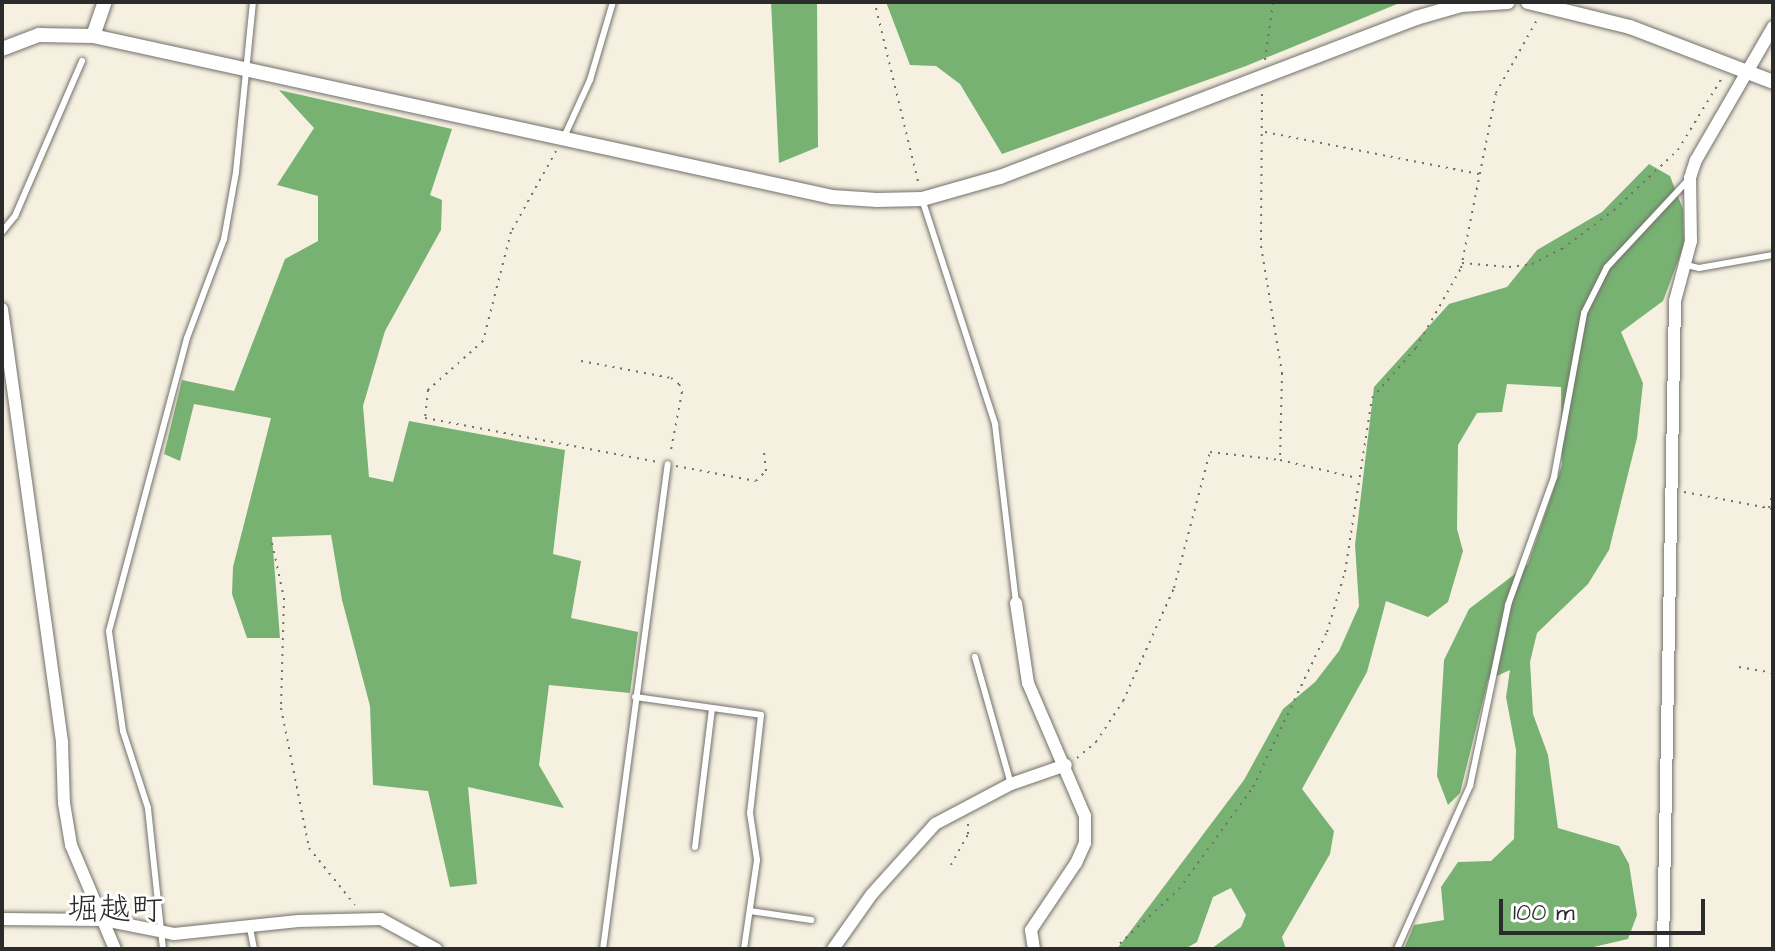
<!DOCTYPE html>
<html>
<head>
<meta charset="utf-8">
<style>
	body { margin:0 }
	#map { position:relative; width:1775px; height:951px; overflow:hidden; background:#f6f0e1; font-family:"Architects Daughter","Klee One",sans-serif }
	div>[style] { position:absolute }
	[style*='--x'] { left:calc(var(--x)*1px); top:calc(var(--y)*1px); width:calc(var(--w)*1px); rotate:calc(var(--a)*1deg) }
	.forest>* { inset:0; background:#78b272 }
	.path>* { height:2px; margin-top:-1px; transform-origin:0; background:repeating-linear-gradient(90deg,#72706b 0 2px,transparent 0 8px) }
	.roads { filter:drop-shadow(0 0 2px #72706b) drop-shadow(0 0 2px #72706b) }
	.service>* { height:6px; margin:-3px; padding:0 3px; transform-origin:3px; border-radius:3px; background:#fff }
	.minor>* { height:12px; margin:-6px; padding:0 6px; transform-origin:6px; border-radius:6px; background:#fff }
	.tertiary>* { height:14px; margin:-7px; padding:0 7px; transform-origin:7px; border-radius:7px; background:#fff }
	span { translate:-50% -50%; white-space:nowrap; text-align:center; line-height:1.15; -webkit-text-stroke:6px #fff; paint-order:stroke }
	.quarter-label { font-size:32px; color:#2b2b2b }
	.frame { position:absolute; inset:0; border:4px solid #2b2b2b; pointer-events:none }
	.scale { position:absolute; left:1499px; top:899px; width:206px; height:36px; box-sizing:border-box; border:4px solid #2b2b2b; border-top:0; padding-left:10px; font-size:24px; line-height:28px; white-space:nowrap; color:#2b2b2b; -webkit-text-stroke:6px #fff; paint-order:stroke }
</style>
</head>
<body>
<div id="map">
	<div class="forest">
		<i style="clip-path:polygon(771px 2px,817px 2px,818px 147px,779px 163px)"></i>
		<i style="clip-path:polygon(886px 2px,1402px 2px,1246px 66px,1002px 154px,960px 84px,936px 66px,910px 65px)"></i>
		<i style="clip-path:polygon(279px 90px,452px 129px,430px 195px,442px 200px,441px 230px,385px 331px,363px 406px,369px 477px,393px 482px,409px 421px,565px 450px,553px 554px,581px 561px,571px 618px,638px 632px,630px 693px,549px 685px,539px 765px,564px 808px,468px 787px,477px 884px,450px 887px,428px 791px,373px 785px,370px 706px,342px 600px,331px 535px,272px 537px,280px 638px,247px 638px,232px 594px,233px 567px,271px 418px,194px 404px,180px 461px,164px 454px,182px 380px,234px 391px,285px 259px,318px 241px,318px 196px,277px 185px,314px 128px)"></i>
		<i style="clip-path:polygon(1649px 164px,1670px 176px,1683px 209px,1684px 245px,1663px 301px,1621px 332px,1643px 383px,1637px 438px,1609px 550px,1588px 584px,1537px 633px,1530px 662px,1533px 714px,1548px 755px,1558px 828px,1619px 846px,1629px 864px,1637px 915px,1628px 939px,1585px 949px,1404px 949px,1414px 925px,1444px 920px,1441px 887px,1458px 862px,1491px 861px,1514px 839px,1516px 750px,1506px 697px,1510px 670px,1488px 680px,1460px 793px,1448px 805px,1437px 776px,1444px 660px,1469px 609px,1528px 564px,1562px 465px,1561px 387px,1507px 384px,1502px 412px,1477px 413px,1458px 445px,1457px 529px,1463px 551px,1448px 602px,1428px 617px,1386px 601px,1367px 672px,1302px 789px,1334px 831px,1330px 854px,1282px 937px,1286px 949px,1211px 949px,1241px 927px,1246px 915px,1231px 888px,1213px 897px,1197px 942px,1185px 949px,1117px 949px,1244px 780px,1283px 709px,1315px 682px,1339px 651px,1359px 606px,1355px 545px,1374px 387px,1449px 304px,1507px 287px,1537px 250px,1602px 212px)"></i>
	</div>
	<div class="path">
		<i style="--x:876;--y:8;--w:183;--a:76.4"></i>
		<i style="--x:1265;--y:60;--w:59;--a:-82.1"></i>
		<i style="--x:1262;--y:94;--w:152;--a:90.4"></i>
		<i style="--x:1261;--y:246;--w:129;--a:80.6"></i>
		<i style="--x:1282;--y:373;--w:85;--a:91.3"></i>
		<i style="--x:1265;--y:132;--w:218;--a:11.1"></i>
		<i style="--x:556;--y:151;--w:93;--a:119.1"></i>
		<i style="--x:511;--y:232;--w:113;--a:104.4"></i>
		<i style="--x:483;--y:341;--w:74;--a:138.3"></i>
		<i style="--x:428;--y:390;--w:28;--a:96"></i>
		<i style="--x:425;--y:418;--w:237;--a:10.7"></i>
		<i style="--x:1462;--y:263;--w:47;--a:4.9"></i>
		<i style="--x:1509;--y:267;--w:23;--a:-7"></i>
		<i style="--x:1532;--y:264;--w:34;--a:-27"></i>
		<i style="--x:1562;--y:249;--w:65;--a:-36.9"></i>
		<i style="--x:1614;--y:210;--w:88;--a:-43.2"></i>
		<i style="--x:1678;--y:150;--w:84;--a:-58.6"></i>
		<i style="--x:581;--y:361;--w:92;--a:10.7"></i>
		<i style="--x:671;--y:378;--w:10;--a:37"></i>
		<i style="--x:679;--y:384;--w:9;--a:69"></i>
		<i style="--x:682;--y:392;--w:64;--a:100.8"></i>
		<i style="--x:676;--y:466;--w:81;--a:10.6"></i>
		<i style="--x:756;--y:481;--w:14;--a:-45"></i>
		<i style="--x:766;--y:471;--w:19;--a:-96"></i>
		<i style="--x:1684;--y:492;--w:91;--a:10.8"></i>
		<i style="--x:1769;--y:508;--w:18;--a:-77"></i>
		<i style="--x:272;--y:543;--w:56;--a:77.7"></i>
		<i style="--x:284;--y:598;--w:110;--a:91.6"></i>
		<i style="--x:281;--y:708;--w:143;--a:78.7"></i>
		<i style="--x:309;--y:848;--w:73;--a:51.1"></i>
		<i style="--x:1739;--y:667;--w:35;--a:10"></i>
		<i style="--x:1077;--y:758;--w:25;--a:-40"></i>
		<i style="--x:1096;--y:742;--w:49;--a:-56.6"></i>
		<i style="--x:1123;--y:701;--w:124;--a:-65.7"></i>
		<i style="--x:1174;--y:588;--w:141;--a:-75.2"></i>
		<i style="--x:1210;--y:452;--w:70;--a:6.5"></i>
		<i style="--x:1280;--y:460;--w:79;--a:13.2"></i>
		<i style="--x:951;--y:865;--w:35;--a:-61"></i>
		<i style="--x:968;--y:834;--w:14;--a:-90"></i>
		<i style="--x:1114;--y:949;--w:88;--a:-42.7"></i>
		<i style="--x:1179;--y:889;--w:126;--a:-54"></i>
		<i style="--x:1253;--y:787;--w:172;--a:-64.5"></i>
		<i style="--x:1327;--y:632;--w:63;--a:-73.3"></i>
		<i style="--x:1345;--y:572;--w:176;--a:-81.2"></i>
		<i style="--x:1372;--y:398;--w:67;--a:-48.7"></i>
		<i style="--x:1416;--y:348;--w:92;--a:-60.6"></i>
		<i style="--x:1461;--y:268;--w:178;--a:-78.7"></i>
		<i style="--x:1496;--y:93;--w:84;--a:-60.7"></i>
	</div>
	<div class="roads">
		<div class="service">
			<i style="--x:564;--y:137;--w:63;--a:-65.5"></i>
			<i style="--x:590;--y:80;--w:81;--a:-73.6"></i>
			<i style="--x:922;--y:199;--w:237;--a:72"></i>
			<i style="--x:995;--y:424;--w:179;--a:83.3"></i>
			<i style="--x:2;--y:232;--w:21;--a:-51"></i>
			<i style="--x:15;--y:216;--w:169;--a:-66.6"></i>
			<i style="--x:1686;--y:265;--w:13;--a:13"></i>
			<i style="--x:1699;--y:268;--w:75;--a:-10"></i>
			<i style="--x:975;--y:657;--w:132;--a:74.2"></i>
			<i style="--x:635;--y:697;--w:127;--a:8.1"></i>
			<i style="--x:761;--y:715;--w:99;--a:96.4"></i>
			<i style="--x:750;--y:813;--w:48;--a:81.5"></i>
			<i style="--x:757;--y:860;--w:90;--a:98.3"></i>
			<i style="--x:695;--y:847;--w:140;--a:-83"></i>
			<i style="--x:750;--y:911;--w:62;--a:8.4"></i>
			<i style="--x:250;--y:928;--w:21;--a:79"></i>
			<i style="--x:163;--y:949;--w:142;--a:-96.1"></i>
			<i style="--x:148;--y:808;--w:81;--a:-108"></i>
			<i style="--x:123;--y:731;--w:101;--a:-98"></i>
			<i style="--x:109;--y:631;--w:303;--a:-75.1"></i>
			<i style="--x:187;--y:338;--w:106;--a:-69.5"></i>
			<i style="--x:224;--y:239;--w:68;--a:-79.8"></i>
			<i style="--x:236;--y:172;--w:171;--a:-84.3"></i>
			<i style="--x:603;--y:949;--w:489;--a:-82.4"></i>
			<i style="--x:1397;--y:949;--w:179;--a:-65.9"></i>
			<i style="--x:1470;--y:786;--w:185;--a:-78.1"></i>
			<i style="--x:1508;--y:605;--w:136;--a:-70.2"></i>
			<i style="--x:1554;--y:477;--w:167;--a:-79.6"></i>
			<i style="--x:1584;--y:313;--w:51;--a:-63.4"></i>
			<i style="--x:1607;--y:267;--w:122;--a:-47"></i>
		</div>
		<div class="minor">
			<i style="--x:2;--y:309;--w:439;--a:82.1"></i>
			<i style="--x:62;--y:744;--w:59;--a:88.1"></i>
			<i style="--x:64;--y:803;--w:43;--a:80.5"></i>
			<i style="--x:71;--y:845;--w:113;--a:67.1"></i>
			<i style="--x:1016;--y:603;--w:81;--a:81.5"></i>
			<i style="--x:1028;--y:683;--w:145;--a:66.8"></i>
			<i style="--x:1085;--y:816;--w:27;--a:90"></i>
			<i style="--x:1085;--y:843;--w:22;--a:114"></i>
			<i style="--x:1076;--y:863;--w:81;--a:123.9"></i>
			<i style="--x:1031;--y:930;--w:19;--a:81"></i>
			<i style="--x:2;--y:919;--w:102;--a:0.6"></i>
			<i style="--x:104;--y:920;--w:71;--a:11.3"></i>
			<i style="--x:174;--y:934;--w:125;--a:-6"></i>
			<i style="--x:298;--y:921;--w:83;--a:-1.4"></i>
			<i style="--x:381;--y:919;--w:63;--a:28.6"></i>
			<i style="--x:833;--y:949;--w:67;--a:-54.7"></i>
			<i style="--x:872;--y:894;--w:94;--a:-48"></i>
			<i style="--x:935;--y:824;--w:86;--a:-27.8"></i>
			<i style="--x:1011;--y:784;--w:58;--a:-19.1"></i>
			<i style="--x:1663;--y:949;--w:648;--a:-88.94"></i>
			<i style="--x:1675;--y:301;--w:62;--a:-75.1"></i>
			<i style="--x:1691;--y:241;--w:63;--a:-90.9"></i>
			<i style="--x:1690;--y:178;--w:19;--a:-72"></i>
			<i style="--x:1696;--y:160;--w:154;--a:-59.9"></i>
		</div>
		<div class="tertiary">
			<i style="--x:1528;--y:2;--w:105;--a:13.8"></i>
			<i style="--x:1630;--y:27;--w:153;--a:21"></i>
			<i style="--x:93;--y:36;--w:36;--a:-71"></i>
			<i style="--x:2;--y:49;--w:40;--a:-21"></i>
			<i style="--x:39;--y:35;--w:54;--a:1.1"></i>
			<i style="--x:93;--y:36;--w:756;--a:12.29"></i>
			<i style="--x:832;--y:197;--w:45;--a:3.8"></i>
			<i style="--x:877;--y:200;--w:45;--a:-1.3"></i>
			<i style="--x:922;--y:199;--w:81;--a:-15.8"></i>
			<i style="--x:1000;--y:177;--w:445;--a:-20.9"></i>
			<i style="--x:1416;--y:18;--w:47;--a:-16.1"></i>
			<i style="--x:1461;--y:5;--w:47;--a:-3.7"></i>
		</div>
	</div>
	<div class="quarter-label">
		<span style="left:115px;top:910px">堀越町</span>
	</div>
	<div class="frame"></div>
	<div class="scale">100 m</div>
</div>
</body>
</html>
